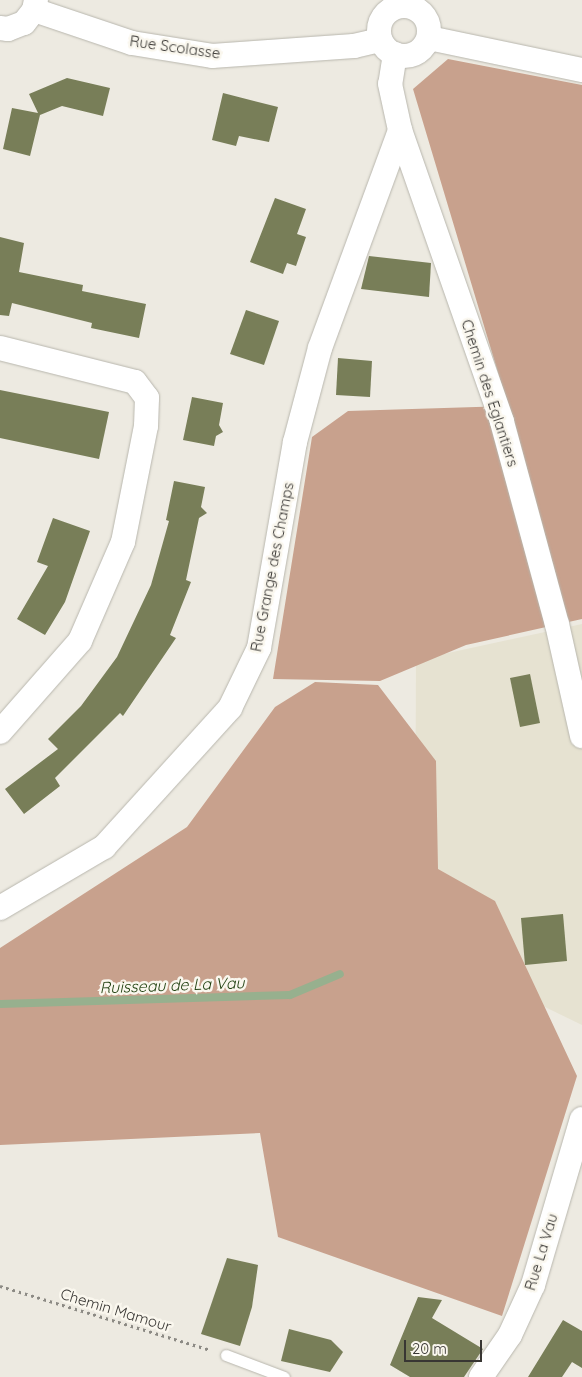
<!DOCTYPE html>
<html>
<head>
<meta charset="utf-8">
<style>
	body { margin:0 }
	#map { position:relative; width:582px; height:1377px; overflow:hidden; background:#edeae1; font-family:Quicksand,sans-serif }
	div>[style] { position:absolute }
	[style*='--x'] { left:calc(var(--x)*1px); top:calc(var(--y)*1px); width:calc(var(--w)*1px); rotate:calc(var(--a)*1deg) }
	.built>* { inset:0; background:#e6e2d1 }
	.forest>* { inset:0; background:#c8a18d }
	.stream>* { height:8px; margin:-4px; padding:0 4px; transform-origin:4px; border-radius:4px; background:#97b08e }
	.building>* { inset:0; background:#787e58 }
	.path>* { height:3px; margin-top:-1.5px; transform-origin:0; background:repeating-linear-gradient(90deg,#8c8a84 0 2.5px,transparent 0 6.5px) }
	.roads { filter:drop-shadow(0 0 1px #b8b6ad) drop-shadow(0 0 1px #b8b6ad) }
	.service>* { height:11px; margin:-5.5px; padding:0 5.5px; transform-origin:5.5px; border-radius:5.5px; background:#fff }
	.minor>* { height:24px; margin:-12px; padding:0 12px; transform-origin:12px; border-radius:12px; background:#fff }
	.minor>.ring { margin:-12px; padding:0; box-sizing:content-box; background:none; border:24px solid #fff; border-radius:50% }
	span { translate:-50% -50%; white-space:nowrap; text-align:center; line-height:1.15; -webkit-text-stroke:5px #faf7ee; paint-order:stroke }
	.street-label { font-size:15px; color:#383633 }
	.water-label { font-size:16px; color:#1e3f0e; font-style:italic }
	.scale { position:absolute; left:404px; top:1340px; width:78px; height:22px; box-sizing:border-box; border:2px solid #383633; border-top:0; padding-left:6px; font-size:15px; line-height:18px; white-space:nowrap; color:#383633; -webkit-text-stroke:4px #faf7ee; paint-order:stroke }
</style>
</head>
<body>
<div id="map">
	<div class="built">
		<i style="clip-path:polygon(582px 624px,582px 1025px,504px 987px,415px 900px,416px 660px)"></i>
	</div>
	<div class="forest">
		<i style="clip-path:polygon(448px 59px,582px 85px,582px 619px,466px 645px,380px 681px,273px 679px,312px 437px,348px 411px,508px 406px,413px 89px)"></i>
		<i style="clip-path:polygon(315px 682px,378px 685px,436px 761px,438px 869px,495px 901px,577px 1076px,502px 1316px,278px 1237px,260px 1133px,0 1145px,0 948px,187px 827px,275px 707px)"></i>
	</div>
	<div class="stream">
		<i style="--x:0;--y:1004;--w:290;--a:-1.8"></i>
		<i style="--x:290;--y:995;--w:54;--a:-22.8"></i>
	</div>
	<div class="building">
		<i style="clip-path:polygon(67px 78px,110px 88px,103px 116px,62px 106px,40px 115px,30px 156px,3px 149px,12px 108px,38px 113px,29px 94px)"></i>
		<i style="clip-path:polygon(223px 93px,278px 107px,269px 142px,239px 136px,236px 146px,212px 140px)"></i>
		<i style="clip-path:polygon(275px 198px,306px 209px,297px 234px,306px 237px,296px 266px,287px 263px,283px 274px,250px 262px)"></i>
		<i style="clip-path:polygon(0 237px,24px 243px,19px 272px,83px 285px,82px 291px,146px 304px,139px 338px,91px 328px,92px 323px,12px 303px,9px 316px,0 315px)"></i>
		<i style="clip-path:polygon(369px 256px,431px 263px,429px 297px,361px 289px)"></i>
		<i style="clip-path:polygon(246px 310px,279px 321px,264px 365px,230px 354px)"></i>
		<i style="clip-path:polygon(338px 358px,372px 361px,370px 397px,336px 395px)"></i>
		<i style="clip-path:polygon(0 390px,109px 412px,99px 459px,0 438px)"></i>
		<i style="clip-path:polygon(192px 397px,223px 403px,219px 425px,223px 432px,216px 436px,214px 446px,183px 440px)"></i>
		<i style="clip-path:polygon(174px 481px,205px 487px,201px 507px,207px 513px,199px 518px,186px 580px,191px 582px,170px 635px,176px 638px,123px 716px,120px 713px,55px 778px,60px 786px,24px 814px,5px 789px,58px 749px,48px 739px,81px 706px,117px 657px,151px 585px,169px 521px,166px 520px)"></i>
		<i style="clip-path:polygon(53px 518px,90px 531px,65px 602px,45px 635px,17px 619px,48px 566px,37px 562px)"></i>
		<i style="clip-path:polygon(530px 674px,540px 723px,520px 727px,510px 678px)"></i>
		<i style="clip-path:polygon(563px 914px,567px 961px,525px 965px,521px 918px)"></i>
		<i style="clip-path:polygon(227px 1258px,258px 1265px,252px 1307px,240px 1346px,201px 1334px)"></i>
		<i style="clip-path:polygon(418px 1297px,442px 1300px,432px 1318px,483px 1349px,464px 1377px,410px 1377px,390px 1365px)"></i>
		<i style="clip-path:polygon(563px 1320px,582px 1331px,582px 1368px,572px 1362px,562px 1377px,528px 1377px)"></i>
		<i style="clip-path:polygon(289px 1329px,331px 1340px,343px 1352px,330px 1372px,281px 1361px)"></i>
	</div>
	<div class="path">
		<i style="--x:0;--y:1286;--w:220;--a:16.9"></i>
	</div>
	<div class="roads">
		<div class="service">
			<i style="--x:226;--y:1355;--w:62;--a:20.8"></i>
		</div>
		<div class="minor">
			<i class="ring" style="left:379px;top:6px;width:26px;height:26px"></i>
			<i style="--x:34;--y:10;--w:103;--a:18.6"></i>
			<i style="--x:132;--y:43;--w:81;--a:9.2"></i>
			<i style="--x:212;--y:56;--w:142;--a:-4"></i>
			<i style="--x:354;--y:46;--w:27;--a:-13"></i>
			<i style="--x:0;--y:28;--w:8;--a:7"></i>
			<i style="--x:8;--y:29;--w:17;--a:-21"></i>
			<i style="--x:24;--y:23;--w:16;--a:-52"></i>
			<i style="--x:34;--y:10;--w:10;--a:-79"></i>
			<i style="--x:429;--y:38;--w:156;--a:11.8"></i>
			<i style="--x:395;--y:54;--w:30;--a:99"></i>
			<i style="--x:390;--y:84;--w:47;--a:77.7"></i>
			<i style="--x:400;--y:130;--w:309;--a:70.7"></i>
			<i style="--x:502;--y:422;--w:209;--a:74.8"></i>
			<i style="--x:557;--y:624;--w:115;--a:77.4"></i>
			<i style="--x:0;--y:348;--w:139;--a:14.1"></i>
			<i style="--x:135;--y:382;--w:20;--a:53"></i>
			<i style="--x:147;--y:398;--w:28;--a:92"></i>
			<i style="--x:146;--y:426;--w:118;--a:101.2"></i>
			<i style="--x:123;--y:542;--w:108;--a:113.5"></i>
			<i style="--x:80;--y:641;--w:121;--a:131.3"></i>
			<i style="--x:0;--y:908;--w:121;--a:-30.4"></i>
			<i style="--x:104;--y:847;--w:188;--a:-47.8"></i>
			<i style="--x:230;--y:708;--w:67;--a:-64.2"></i>
			<i style="--x:259;--y:648;--w:209;--a:-80.1"></i>
			<i style="--x:295;--y:442;--w:97;--a:-75.1"></i>
			<i style="--x:320;--y:348;--w:232;--a:-69.8"></i>
			<i style="--x:481;--y:1377;--w:51;--a:-55.4"></i>
			<i style="--x:510;--y:1335;--w:55;--a:-65.3"></i>
			<i style="--x:533;--y:1285;--w:173;--a:-73.6"></i>
		</div>
	</div>
	<div class="street-label">
		<span style="left:175px;top:47px;rotate:8deg">Rue Scolasse</span>
		<span style="left:490px;top:393px;rotate:72deg">Chemin des Eglantiers</span>
		<span style="left:272px;top:567px;rotate:-79deg">Rue Grange des Champs</span>
		<span style="left:541px;top:1252px;rotate:-73deg">Rue La Vau</span>
		<span style="left:116px;top:1310px;rotate:17deg">Chemin Mamour</span>
	</div>
	<div class="water-label">
		<span style="left:172px;top:985px;rotate:-2deg">Ruisseau de La Vau</span>
	</div>
	<div class="scale">20 m</div>
</div>
</body>
</html>
